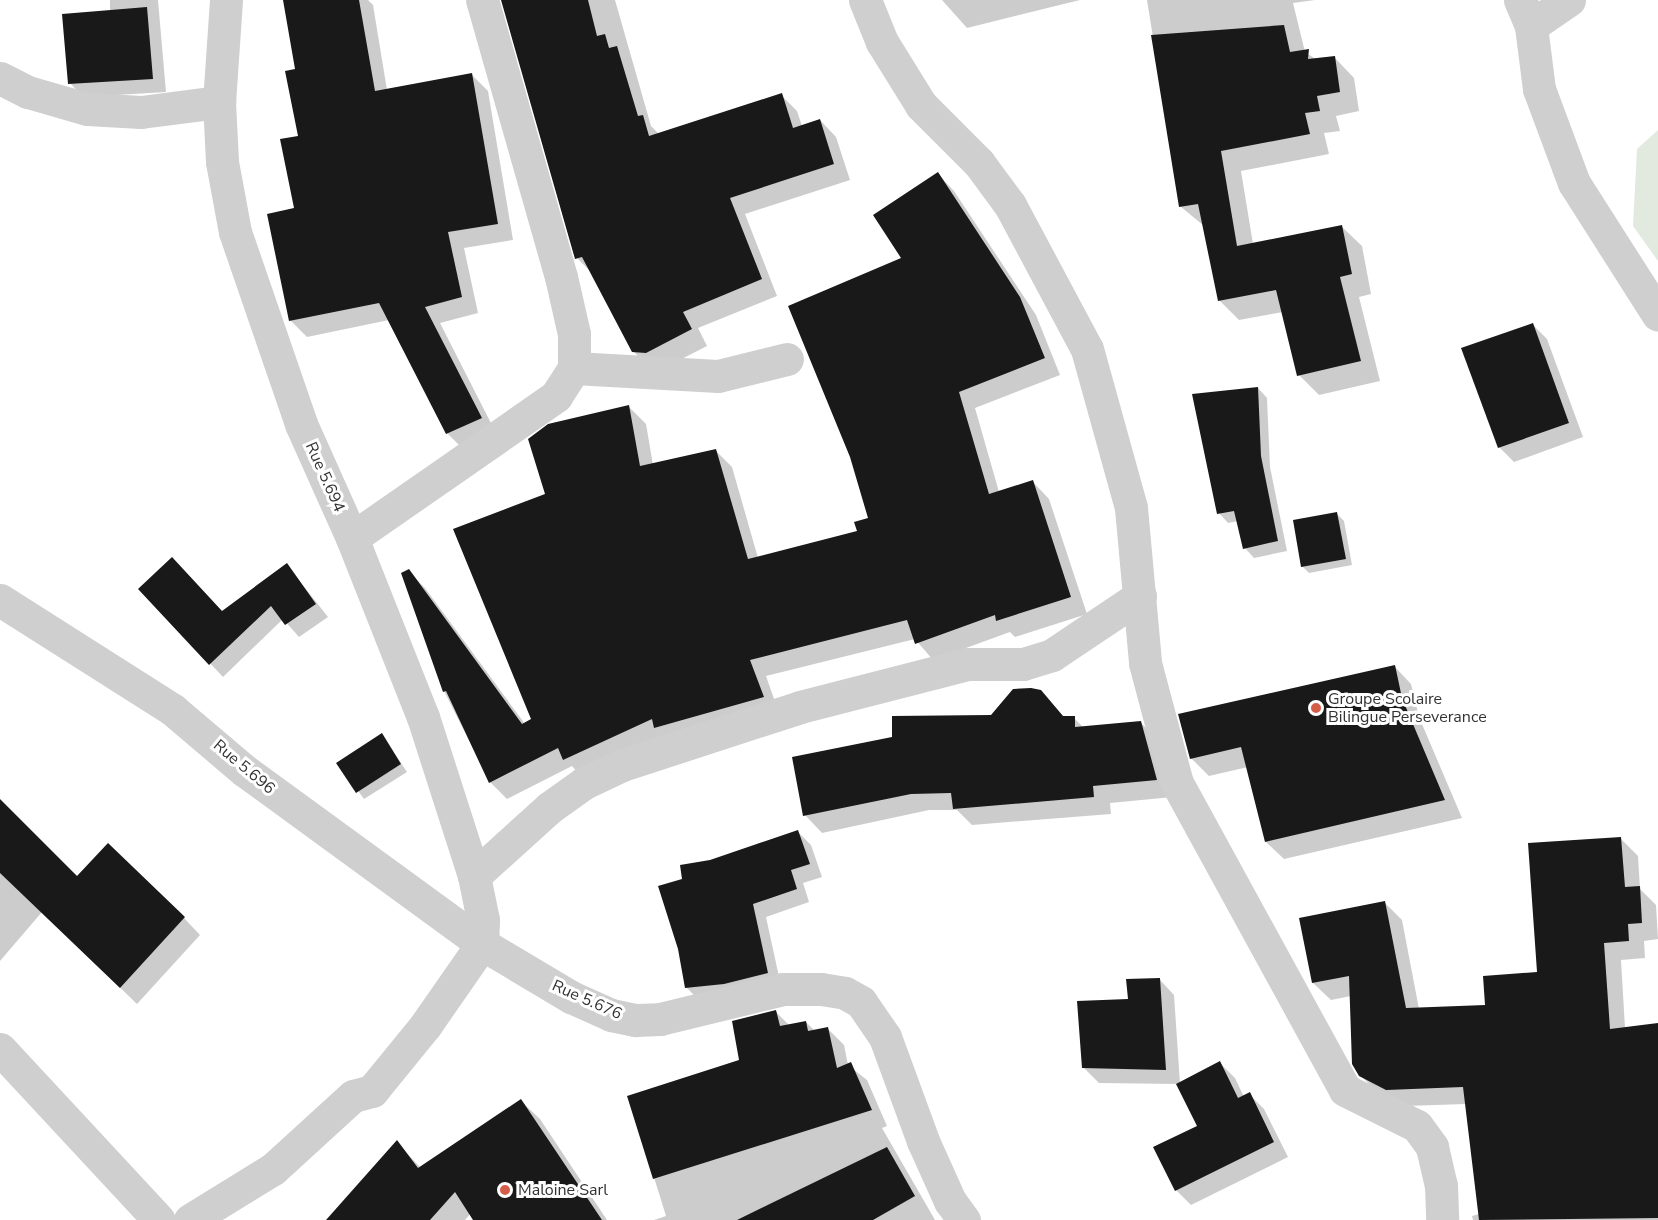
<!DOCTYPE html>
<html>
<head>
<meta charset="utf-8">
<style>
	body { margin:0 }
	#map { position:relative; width:1658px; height:1220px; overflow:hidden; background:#fff; font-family:"Nunito Sans",sans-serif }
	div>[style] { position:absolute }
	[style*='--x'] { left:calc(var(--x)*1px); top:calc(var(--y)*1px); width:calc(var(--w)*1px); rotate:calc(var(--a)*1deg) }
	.green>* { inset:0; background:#e2eadf }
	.shadow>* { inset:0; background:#0003 }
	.building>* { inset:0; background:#191919 }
	.street>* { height:33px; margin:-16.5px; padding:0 16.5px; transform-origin:16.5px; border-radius:16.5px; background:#cfcfcf }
	.dots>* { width:16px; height:16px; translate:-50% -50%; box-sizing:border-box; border:3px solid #fff; border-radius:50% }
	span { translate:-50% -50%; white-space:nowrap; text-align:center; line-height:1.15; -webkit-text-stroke:6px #fff; paint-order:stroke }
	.street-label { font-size:16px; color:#323232 }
	.poi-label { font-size:16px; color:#323232 }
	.left { translate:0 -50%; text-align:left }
</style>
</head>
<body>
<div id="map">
	<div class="green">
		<i style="clip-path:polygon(1658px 130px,1658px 261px,1633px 226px,1637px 149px)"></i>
	</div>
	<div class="shadow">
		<i style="clip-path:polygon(110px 0,158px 0,166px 92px,83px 97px,70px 83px,110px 12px)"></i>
		<i style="clip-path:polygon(285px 0,368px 0,373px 5px,387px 90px,472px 75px,488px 91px,513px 240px,464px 248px,478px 313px,440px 323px,497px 435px,463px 449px,447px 433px,389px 320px,307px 337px,290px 320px,299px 137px,297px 71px)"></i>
		<i style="clip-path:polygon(503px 0,615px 0,651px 126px,659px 134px,781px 95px,797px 111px,802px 126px,820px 120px,836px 137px,850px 180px,745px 214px,777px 296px,698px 328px,707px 346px,662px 369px,650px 368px,634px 352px,593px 274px,577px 258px)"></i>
		<i style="clip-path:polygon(942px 0,1080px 0,967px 28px)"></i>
		<i style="clip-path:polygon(1147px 0,1315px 0,1293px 3px,1305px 52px,1317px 60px,1334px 57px,1354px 78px,1359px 111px,1336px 116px,1340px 131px,1324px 133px,1329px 154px,1241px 171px,1253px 244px,1341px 226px,1362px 246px,1371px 294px,1359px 297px,1380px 381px,1319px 395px,1299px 375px,1283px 312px,1239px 320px,1219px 300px,1204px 226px,1180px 206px)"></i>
		<i style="clip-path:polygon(938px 174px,954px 191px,1036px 315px,1060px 375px,975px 408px,999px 492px,1033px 482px,1049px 499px,1087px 614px,1015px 637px,1010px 632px,933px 660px,915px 639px,766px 676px,779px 713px,581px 776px,572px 766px,507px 799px,490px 782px,444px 691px,408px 571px,425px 588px,525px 724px,533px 719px,546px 495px,629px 407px,646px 424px,653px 465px,716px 451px,732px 467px,758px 558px,859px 532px,869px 519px,903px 259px)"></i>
		<i style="clip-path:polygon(1532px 324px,1547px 339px,1583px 437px,1514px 462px,1499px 447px)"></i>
		<i style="clip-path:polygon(1258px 388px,1267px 398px,1270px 467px,1287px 551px,1254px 558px,1245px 548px,1238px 521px,1228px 523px,1219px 513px)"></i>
		<i style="clip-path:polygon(1337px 514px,1344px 521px,1352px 565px,1309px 573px,1302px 566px)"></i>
		<i style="clip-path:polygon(287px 565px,328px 617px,299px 637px,283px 619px,223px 677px,140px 589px,222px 612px)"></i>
		<i style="clip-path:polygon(1394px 666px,1411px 684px,1419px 717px,1462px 818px,1284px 859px,1266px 842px,1248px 767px,1209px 776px,1191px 758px)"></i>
		<i style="clip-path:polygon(1040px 692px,1065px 718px,1074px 718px,1084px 728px,1140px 722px,1158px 740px,1173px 797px,1110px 803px,1111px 814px,972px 825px,957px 810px,929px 810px,822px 833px,805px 815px)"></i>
		<i style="clip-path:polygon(382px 735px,407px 772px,364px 799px,338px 763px)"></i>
		<i style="clip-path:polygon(0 801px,77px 878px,184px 918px,200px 935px,137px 1004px,42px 912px,0 961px)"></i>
		<i style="clip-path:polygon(798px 832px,811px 845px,822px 877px,803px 883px,809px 902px,766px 917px,781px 986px,699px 1000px,686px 987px,683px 880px,710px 862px)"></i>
		<i style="clip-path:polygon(1621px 839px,1638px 856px,1640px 889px,1656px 905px,1658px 939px,1644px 941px,1645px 958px,1621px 960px,1625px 1028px,1658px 1025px,1658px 1220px,1473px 1220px,1472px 1216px,1479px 1214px,1466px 1104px,1405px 1106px,1378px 1093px,1360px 1075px,1351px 996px,1331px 1000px,1313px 983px,1385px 903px,1402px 920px,1419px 1009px,1486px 1007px,1539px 974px)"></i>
		<i style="clip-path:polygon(1160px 980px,1174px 995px,1180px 1083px,1220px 1063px,1235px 1078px,1244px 1097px,1249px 1094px,1264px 1109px,1288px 1157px,1191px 1205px,1176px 1190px,1199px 1126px,1178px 1084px,1099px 1083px,1084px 1068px,1129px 1001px)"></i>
		<i style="clip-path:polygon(776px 1012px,789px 1025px,806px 1022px,815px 1031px,828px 1029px,844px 1045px,848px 1065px,867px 1080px,887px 1126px,882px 1128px,935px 1220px,654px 1220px,666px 1216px,629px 1097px,741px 1061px)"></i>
		<i style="clip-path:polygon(521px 1101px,540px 1119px,607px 1220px,475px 1220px,471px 1213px,465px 1220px,328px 1220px,397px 1143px,421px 1168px)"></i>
	</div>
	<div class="building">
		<i style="clip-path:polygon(283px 0,359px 0,375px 91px,472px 73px,498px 224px,448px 232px,462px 297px,425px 307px,482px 418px,446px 434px,379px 303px,289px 321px,267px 214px,294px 208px,280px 139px,298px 136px,285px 71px,295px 69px)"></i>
		<i style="clip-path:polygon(501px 0,588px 0,597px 36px,605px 34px,609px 48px,617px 46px,638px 116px,643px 115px,649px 136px,782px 93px,793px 128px,820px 119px,834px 164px,730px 198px,762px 279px,683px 312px,692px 329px,646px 353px,632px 352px,582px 257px,575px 259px)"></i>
		<i style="clip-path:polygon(147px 7px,153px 79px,68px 84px,62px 14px)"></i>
		<i style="clip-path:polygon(1284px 25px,1290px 52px,1309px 49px,1308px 59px,1335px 56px,1340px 92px,1317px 96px,1320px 111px,1305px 113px,1310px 134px,1221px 151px,1237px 246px,1342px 225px,1352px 274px,1340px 277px,1361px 361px,1297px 376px,1276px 290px,1218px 301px,1198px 204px,1179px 207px,1151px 35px)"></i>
		<i style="clip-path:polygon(938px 172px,1020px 297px,1045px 358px,959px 392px,989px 494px,1033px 480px,1071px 597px,996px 621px,995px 615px,915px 644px,907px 620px,750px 660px,764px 697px,654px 728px,652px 719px,563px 760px,558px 748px,489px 783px,446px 691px,443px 692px,401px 573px,409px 569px,522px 724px,531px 719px,453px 529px,545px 494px,528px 439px,548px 424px,629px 405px,640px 466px,716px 449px,748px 559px,857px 531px,854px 522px,868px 518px,850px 457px,788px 306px,901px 258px,873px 215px)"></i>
		<i style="clip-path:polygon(1533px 323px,1569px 423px,1498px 448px,1461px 348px)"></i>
		<i style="clip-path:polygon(1258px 387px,1261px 456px,1278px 541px,1243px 549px,1234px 511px,1217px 514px,1192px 394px)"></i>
		<i style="clip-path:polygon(1337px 512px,1346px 559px,1301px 567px,1293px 520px)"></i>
		<i style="clip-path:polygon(172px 557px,222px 611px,287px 563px,316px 604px,285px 625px,271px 606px,209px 665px,138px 589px)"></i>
		<i style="clip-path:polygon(1395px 665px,1402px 698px,1445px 800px,1265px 842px,1241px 747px,1190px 759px,1178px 714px)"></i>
		<i style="clip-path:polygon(1031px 688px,1041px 690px,1063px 716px,1075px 716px,1075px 727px,1141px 721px,1157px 780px,1093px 786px,1094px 797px,953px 809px,951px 793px,911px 794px,803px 816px,792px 757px,892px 737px,892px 716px,991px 715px,1013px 689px)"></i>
		<i style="clip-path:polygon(382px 733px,401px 764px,356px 793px,336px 763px)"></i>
		<i style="clip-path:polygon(0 799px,77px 876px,108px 843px,185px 917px,120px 988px,0 873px)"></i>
		<i style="clip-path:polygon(798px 830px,810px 864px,791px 870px,797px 889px,753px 904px,768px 973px,724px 984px,685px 988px,678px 949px,658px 886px,682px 879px,680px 865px,710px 860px)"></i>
		<i style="clip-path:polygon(1621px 837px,1625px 887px,1640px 886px,1642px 923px,1628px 924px,1629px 941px,1604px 943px,1610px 1029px,1658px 1023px,1658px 1218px,1479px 1220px,1463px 1087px,1386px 1090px,1359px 1076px,1352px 1064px,1349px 976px,1312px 983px,1299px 918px,1385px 901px,1406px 1008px,1485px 1005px,1483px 976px,1537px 972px,1528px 843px)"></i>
		<i style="clip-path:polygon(1160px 978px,1166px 1070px,1082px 1068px,1077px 1001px,1128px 999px,1126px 979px)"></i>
		<i style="clip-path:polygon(776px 1010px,780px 1026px,806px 1021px,808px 1031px,828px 1027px,837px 1068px,851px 1062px,872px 1110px,653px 1179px,627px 1096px,739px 1060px,732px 1021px)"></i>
		<i style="clip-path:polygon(1220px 1061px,1238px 1098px,1250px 1092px,1274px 1142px,1175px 1191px,1153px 1147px,1197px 1126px,1176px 1084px)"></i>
		<i style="clip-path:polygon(521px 1099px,602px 1220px,473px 1220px,455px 1192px,430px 1220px,326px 1220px,397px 1140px,418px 1168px)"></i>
		<i style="clip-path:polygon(887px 1147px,915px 1196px,873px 1220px,737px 1220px)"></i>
	</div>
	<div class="street">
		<i style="--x:226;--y:0;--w:102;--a:93.9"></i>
		<i style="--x:219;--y:102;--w:60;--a:87.1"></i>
		<i style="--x:222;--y:162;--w:71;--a:79.5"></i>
		<i style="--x:235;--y:232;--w:203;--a:71"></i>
		<i style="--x:301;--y:424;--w:125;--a:65.9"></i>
		<i style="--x:352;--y:538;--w:193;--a:68.4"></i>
		<i style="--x:423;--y:717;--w:167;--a:72.2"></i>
		<i style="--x:474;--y:876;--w:45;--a:78.4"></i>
		<i style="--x:483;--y:920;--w:24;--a:92"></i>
		<i style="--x:865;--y:0;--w:45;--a:68"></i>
		<i style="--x:882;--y:42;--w:74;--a:58.2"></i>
		<i style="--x:921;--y:105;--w:82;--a:45"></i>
		<i style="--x:979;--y:163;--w:52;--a:53.6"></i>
		<i style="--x:1010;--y:205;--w:163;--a:61.9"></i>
		<i style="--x:1087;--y:349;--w:165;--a:74.5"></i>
		<i style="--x:1131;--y:508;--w:156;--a:84.8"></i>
		<i style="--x:1145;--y:663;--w:124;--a:75.1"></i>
		<i style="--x:1177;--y:783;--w:350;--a:61.3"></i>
		<i style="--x:1345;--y:1090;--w:80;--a:26.6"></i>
		<i style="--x:1417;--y:1126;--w:26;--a:54"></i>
		<i style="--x:1432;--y:1147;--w:39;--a:77"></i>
		<i style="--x:1441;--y:1185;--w:35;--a:88"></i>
		<i style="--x:1520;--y:0;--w:28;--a:67"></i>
		<i style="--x:1569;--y:0;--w:46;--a:145.6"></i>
		<i style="--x:1531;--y:26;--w:64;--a:82.8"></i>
		<i style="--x:1539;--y:89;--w:100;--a:69.6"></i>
		<i style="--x:1574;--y:183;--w:156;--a:57.5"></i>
		<i style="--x:0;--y:78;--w:31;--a:27"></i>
		<i style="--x:28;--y:92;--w:61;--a:16.1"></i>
		<i style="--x:87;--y:109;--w:54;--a:3.2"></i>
		<i style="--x:141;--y:112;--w:79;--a:-7.3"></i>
		<i style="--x:574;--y:368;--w:144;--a:3.2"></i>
		<i style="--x:718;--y:376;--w:71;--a:-13.8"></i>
		<i style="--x:352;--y:538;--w:249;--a:-34.8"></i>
		<i style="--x:556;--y:396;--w:33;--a:-57"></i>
		<i style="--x:574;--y:368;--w:34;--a:-90"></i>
		<i style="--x:574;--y:334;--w:58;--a:-102.8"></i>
		<i style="--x:561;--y:277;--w:288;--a:-105.9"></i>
		<i style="--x:0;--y:600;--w:205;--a:32.4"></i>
		<i style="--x:173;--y:710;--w:94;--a:40.3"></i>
		<i style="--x:245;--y:771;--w:293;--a:36.1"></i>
		<i style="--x:474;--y:876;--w:101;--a:-42.2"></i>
		<i style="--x:549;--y:808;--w:43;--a:-35.5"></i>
		<i style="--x:584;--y:783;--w:42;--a:-25.3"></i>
		<i style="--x:622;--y:765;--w:187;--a:-18"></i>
		<i style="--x:800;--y:707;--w:172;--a:-14.4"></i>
		<i style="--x:967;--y:664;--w:56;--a:0"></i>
		<i style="--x:1023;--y:664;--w:30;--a:-17"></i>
		<i style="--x:1052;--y:655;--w:106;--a:-33.8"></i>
		<i style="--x:0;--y:1049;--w:233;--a:47.1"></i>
		<i style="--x:190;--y:1220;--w:97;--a:-31.6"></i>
		<i style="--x:273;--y:1169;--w:108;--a:-42.4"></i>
		<i style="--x:353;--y:1096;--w:20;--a:-15"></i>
		<i style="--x:372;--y:1091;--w:84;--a:-50.8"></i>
		<i style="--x:425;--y:1026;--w:100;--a:-55.2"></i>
		<i style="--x:482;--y:944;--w:104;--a:30.8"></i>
		<i style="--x:571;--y:997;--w:44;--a:24.2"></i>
		<i style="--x:611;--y:1015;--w:25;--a:12"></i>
		<i style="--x:635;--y:1020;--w:25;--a:-2"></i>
		<i style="--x:660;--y:1019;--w:127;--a:-13.7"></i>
		<i style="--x:783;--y:989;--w:38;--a:0"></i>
		<i style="--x:821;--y:989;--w:24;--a:9"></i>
		<i style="--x:845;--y:993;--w:18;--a:29"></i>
		<i style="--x:861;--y:1002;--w:42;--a:55.6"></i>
		<i style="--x:885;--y:1037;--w:111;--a:69.9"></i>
		<i style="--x:923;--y:1141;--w:66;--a:65.8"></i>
		<i style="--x:950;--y:1201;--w:24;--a:54"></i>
	</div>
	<div class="dots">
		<i style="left:1316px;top:708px;background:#d35d49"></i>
		<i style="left:505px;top:1190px;background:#d35d49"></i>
	</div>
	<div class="street-label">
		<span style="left:325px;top:477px;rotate:66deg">Rue 5.694</span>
		<span style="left:244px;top:767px;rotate:40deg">Rue 5.696</span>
		<span style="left:587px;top:1000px;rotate:24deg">Rue 5.676</span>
	</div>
	<div class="poi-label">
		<span class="left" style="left:1328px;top:708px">Groupe Scolaire<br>Bilingue Perseverance</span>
		<span class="left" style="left:518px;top:1190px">Maloine Sarl</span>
	</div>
</div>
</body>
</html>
